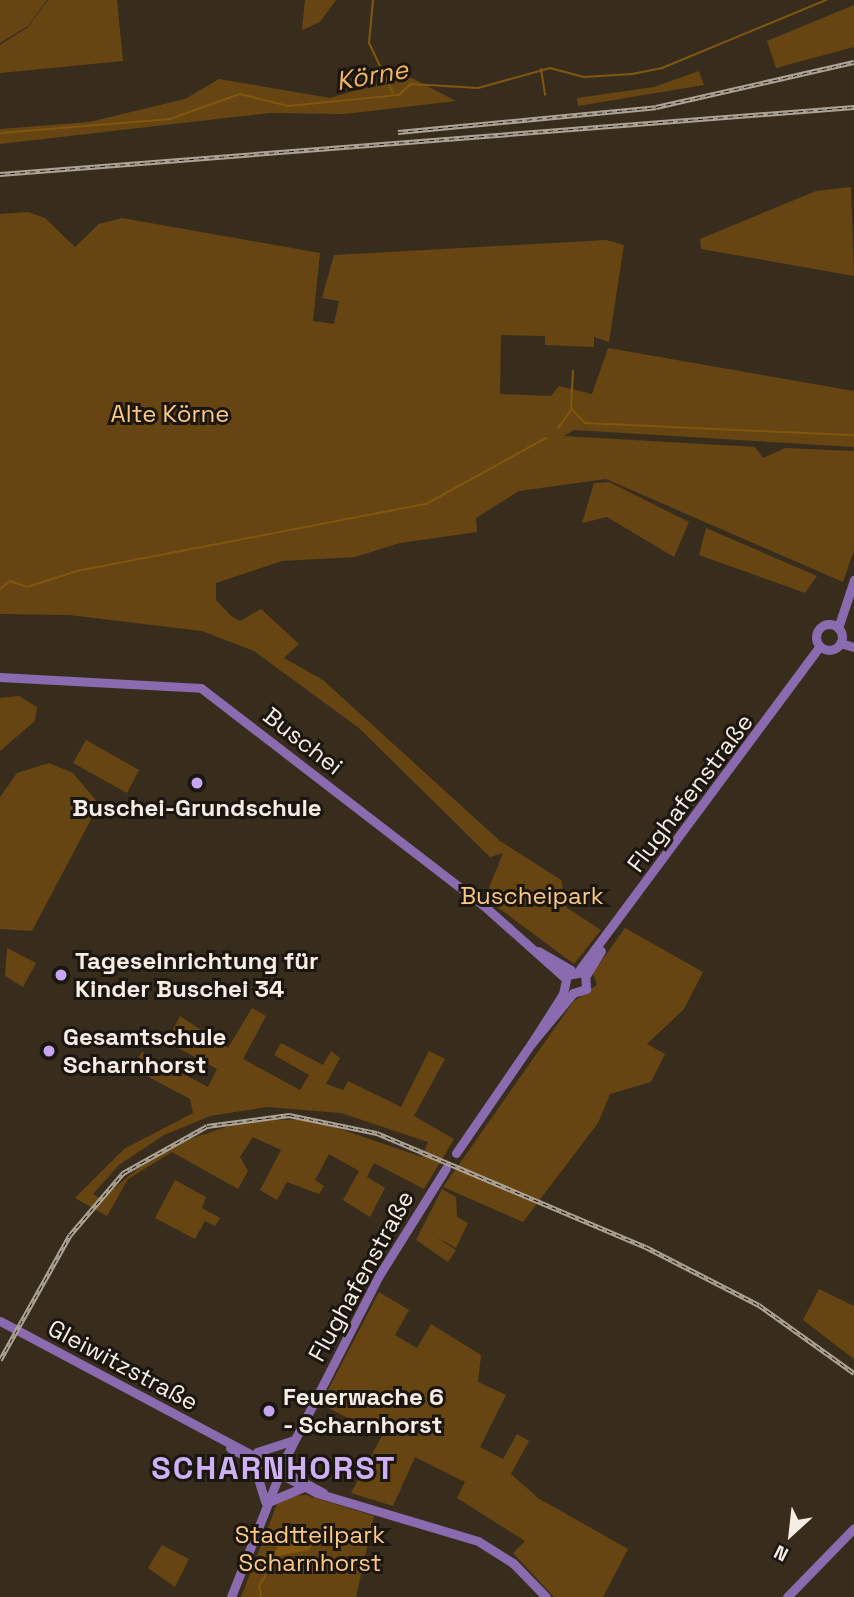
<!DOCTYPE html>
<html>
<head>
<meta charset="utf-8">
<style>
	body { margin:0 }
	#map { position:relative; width:854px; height:1597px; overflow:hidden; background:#382d1d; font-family:"Space Grotesk",sans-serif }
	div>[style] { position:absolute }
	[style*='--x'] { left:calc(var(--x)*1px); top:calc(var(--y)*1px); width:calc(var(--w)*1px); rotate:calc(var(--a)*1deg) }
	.green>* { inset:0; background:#664512 }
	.water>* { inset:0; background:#815710 }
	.stream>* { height:2px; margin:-1px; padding:0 1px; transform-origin:1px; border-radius:1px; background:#815710 }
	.secondary>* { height:9px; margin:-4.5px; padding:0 4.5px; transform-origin:4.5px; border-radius:4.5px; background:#8a6bb0 }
	.secondary>.ring { margin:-4.5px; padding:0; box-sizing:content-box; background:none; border:9px solid #8a6bb0; border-radius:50% }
	.rail>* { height:4.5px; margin-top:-2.25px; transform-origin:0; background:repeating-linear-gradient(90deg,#1b160f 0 5px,#ada498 0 10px); box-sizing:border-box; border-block:2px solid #ada498 }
	.dots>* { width:19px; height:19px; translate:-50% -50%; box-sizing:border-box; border:4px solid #1b160f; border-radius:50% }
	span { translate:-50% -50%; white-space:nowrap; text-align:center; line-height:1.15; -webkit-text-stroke:6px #1b160f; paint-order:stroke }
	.park-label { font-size:24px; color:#fbc885 }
	.street-label { font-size:24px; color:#f6eee5 }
	.poi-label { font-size:24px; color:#f6eee5; font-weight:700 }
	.left { translate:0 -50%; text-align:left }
	.water-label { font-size:26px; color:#f3b55c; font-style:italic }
	.district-label { font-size:32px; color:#ceb0f5; font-weight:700; letter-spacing:2px }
	.north { position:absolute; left:756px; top:1499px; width:70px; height:70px; -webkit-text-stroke:5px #1b160f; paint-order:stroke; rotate:207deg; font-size:19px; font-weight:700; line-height:28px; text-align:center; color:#f6eee5 }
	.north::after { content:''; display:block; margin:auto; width:24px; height:32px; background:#f6eee5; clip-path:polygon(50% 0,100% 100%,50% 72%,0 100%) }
</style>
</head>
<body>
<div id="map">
	<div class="green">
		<i style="clip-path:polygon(0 0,47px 0,28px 26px,0 43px)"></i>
		<i style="clip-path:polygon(48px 0,117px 0,123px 61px,0 73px,0 45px,28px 27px)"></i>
		<i style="clip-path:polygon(305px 0,336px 0,320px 22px,302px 30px)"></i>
		<i style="clip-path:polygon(854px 5px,854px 47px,776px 68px,767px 41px)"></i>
		<i style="clip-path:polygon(699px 71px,704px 85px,578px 106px,577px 98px,654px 87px)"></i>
		<i style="clip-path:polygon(406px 75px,456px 101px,345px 114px,270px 113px,0 144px,0 129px,89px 122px,185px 99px,219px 79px,330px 98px)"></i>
		<i style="clip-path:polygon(851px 187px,854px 276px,701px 249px,700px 239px,816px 191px)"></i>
		<i style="clip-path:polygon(28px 212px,45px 218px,75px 247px,99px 224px,122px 218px,320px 253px,313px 321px,334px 324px,339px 301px,322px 298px,334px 255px,606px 240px,624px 245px,609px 342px,594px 337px,594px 347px,545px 345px,545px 336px,501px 335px,500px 394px,551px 396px,559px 386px,592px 394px,608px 348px,854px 391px,854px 447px,574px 430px,564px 436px,755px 447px,763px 458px,785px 448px,854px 451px,854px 550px,843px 582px,606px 479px,519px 491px,476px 518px,477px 532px,400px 543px,355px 557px,282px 561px,216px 583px,216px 600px,231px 616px,240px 621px,261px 609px,299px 644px,284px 658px,323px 680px,500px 841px,561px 880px,567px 908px,601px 930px,574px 964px,485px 898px,503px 853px,490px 857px,359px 728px,254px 651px,202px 631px,69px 615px,0 614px,0 214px)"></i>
		<i style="clip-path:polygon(609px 482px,689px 522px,674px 557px,607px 517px,582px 523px,594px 483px)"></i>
		<i style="clip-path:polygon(706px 528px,817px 576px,805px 593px,699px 555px)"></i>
		<i style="clip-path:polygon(19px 696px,37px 707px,35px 721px,0 751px,0 698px)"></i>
		<i style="clip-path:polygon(86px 740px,139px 770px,127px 793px,73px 763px)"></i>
		<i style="clip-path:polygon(49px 763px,73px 773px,99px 804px,32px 931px,0 929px,0 797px,17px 773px)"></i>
		<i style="clip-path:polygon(625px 928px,703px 972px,684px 1009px,647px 1044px,665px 1054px,651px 1082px,610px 1094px,598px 1123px,523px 1222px,443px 1187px,573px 1002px,597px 985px,593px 973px)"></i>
		<i style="clip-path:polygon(7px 948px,36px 963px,23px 987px,5px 976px)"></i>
		<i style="clip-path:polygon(evenodd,252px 1008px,266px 1016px,243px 1059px,300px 1090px,309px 1075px,274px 1055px,281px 1043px,323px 1065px,331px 1051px,340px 1058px,326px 1084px,343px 1090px,348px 1081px,401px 1107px,429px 1051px,445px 1059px,414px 1116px,454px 1139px,424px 1189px,374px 1163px,367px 1177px,385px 1188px,370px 1217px,343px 1200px,359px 1171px,329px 1154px,315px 1180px,324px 1186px,319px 1194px,287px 1182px,277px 1200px,260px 1190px,281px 1150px,253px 1137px,240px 1157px,248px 1171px,238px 1189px,172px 1152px,128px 1179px,107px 1216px,75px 1198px,124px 1149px,193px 1113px,190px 1099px,132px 1068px,142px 1052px,208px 1087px,217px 1069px,167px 1042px,180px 1016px,228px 1048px,252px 1008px,267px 1107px,341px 1113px,428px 1142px,422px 1157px,311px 1119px,244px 1121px,163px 1148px,101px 1199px,93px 1194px,119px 1165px,164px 1135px,210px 1116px,267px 1107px)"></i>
		<i style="clip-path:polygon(175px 1180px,206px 1197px,202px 1208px,220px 1218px,215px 1226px,205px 1221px,195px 1239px,155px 1218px)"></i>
		<i style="clip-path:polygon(442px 1189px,456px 1197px,457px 1217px,468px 1223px,456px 1248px,436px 1237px,456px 1250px,448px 1262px,416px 1240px)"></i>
		<i style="clip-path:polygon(819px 1289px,854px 1306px,854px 1359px,803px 1320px)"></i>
		<i style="clip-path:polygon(379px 1292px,409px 1310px,395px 1335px,417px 1348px,431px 1324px,481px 1355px,478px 1382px,506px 1395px,480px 1447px,503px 1459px,517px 1434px,529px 1441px,511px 1474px,538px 1498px,628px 1549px,603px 1597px,554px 1597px,513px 1553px,525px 1541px,457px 1498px,465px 1482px,415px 1457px,393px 1506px,351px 1493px,382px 1436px,325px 1406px,326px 1394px)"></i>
		<i style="clip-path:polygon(306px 1495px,374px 1516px,356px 1597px,241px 1597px,277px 1504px,286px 1496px)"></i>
		<i style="clip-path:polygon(162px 1545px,189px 1559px,175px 1587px,148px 1568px)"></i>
	</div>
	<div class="water">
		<i style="clip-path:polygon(320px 1528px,309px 1550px,273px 1557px,280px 1540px)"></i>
	</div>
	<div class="stream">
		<i style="--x:373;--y:0;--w:43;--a:95.3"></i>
		<i style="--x:369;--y:43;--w:55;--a:64.4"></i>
		<i style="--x:541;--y:69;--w:26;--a:81"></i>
		<i style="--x:0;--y:133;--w:171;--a:-4.7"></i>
		<i style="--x:170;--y:119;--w:74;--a:-19.7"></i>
		<i style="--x:240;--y:94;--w:49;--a:14"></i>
		<i style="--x:288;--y:106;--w:112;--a:-5.7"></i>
		<i style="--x:399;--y:95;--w:16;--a:-43"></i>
		<i style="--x:411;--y:84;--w:67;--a:3.4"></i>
		<i style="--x:478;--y:88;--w:75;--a:-15.5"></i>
		<i style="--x:550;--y:68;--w:35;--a:15"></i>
		<i style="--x:584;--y:77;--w:48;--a:-3.6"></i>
		<i style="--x:632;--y:74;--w:31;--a:-11"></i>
		<i style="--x:662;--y:68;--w:178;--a:-22.5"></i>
		<i style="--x:573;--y:371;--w:37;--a:93"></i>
		<i style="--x:571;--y:408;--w:21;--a:47"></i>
		<i style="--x:585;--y:423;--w:269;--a:2.6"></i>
		<i style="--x:558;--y:428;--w:22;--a:-54"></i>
		<i style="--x:0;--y:589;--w:13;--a:-39"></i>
		<i style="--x:10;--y:581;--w:18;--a:19"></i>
		<i style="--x:27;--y:587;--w:52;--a:-17.7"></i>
		<i style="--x:77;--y:571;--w:355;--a:-10.9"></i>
		<i style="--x:426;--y:504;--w:137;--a:-28.8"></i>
		<i style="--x:261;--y:1597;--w:11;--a:-100"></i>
		<i style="--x:259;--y:1586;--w:32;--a:-58"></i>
	</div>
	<div class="secondary">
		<i class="ring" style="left:816px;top:624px;width:17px;height:17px"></i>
		<i style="--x:838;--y:628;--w:51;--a:-71.6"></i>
		<i style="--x:840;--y:643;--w:15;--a:16"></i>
		<i style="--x:0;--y:677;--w:201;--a:3.1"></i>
		<i style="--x:201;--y:688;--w:356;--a:37.6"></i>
		<i style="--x:483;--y:905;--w:110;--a:41.7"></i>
		<i style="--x:538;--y:951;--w:38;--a:30"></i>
		<i style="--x:580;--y:969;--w:402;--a:-53.4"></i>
		<i style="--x:587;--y:974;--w:27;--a:-59"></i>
		<i style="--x:456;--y:1153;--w:132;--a:-55.5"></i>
		<i style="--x:531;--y:1044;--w:66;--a:-50.5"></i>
		<i style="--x:573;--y:993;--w:14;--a:-17"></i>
		<i style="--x:586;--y:989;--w:17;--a:-93"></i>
		<i style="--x:585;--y:972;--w:18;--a:171"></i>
		<i style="--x:567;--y:975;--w:19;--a:102"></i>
		<i style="--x:563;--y:994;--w:59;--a:122.6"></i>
		<i style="--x:0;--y:1321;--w:366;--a:28"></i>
		<i style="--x:230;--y:1448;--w:98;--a:27.3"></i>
		<i style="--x:317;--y:1493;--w:168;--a:16.6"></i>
		<i style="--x:478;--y:1541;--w:41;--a:32.2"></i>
		<i style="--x:513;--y:1563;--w:47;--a:45.9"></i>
		<i style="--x:257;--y:1452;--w:39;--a:-18"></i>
		<i style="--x:253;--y:1462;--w:41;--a:72.9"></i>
		<i style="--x:266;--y:1503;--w:39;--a:-23"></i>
		<i style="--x:231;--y:1597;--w:153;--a:-68.5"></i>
		<i style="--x:287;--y:1455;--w:200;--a:-62.9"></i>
		<i style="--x:378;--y:1277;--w:128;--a:-58"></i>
		<i style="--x:787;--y:1597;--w:96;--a:-45.8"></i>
	</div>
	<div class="rail">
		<i style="--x:398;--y:132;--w:259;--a:-5.5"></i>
		<i style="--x:656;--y:107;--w:203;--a:-12.8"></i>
		<i style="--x:0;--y:174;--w:857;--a:-4.49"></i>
		<i style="--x:0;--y:1360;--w:143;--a:-60.8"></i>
		<i style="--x:70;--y:1235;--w:82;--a:-49.5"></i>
		<i style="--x:123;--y:1173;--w:96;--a:-29.2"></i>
		<i style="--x:207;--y:1126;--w:83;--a:-7.6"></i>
		<i style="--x:289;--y:1115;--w:90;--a:11.6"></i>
		<i style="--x:377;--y:1133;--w:292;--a:23"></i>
		<i style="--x:646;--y:1247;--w:127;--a:27.2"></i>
		<i style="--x:759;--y:1305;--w:117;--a:35.6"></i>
	</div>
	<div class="dots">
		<i style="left:197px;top:783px;background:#c6a6f0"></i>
		<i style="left:61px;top:975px;background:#c6a6f0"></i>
		<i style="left:49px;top:1051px;background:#c6a6f0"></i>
		<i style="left:269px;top:1411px;background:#c6a6f0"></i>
	</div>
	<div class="park-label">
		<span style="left:170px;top:414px">Alte Körne</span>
		<span style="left:532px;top:896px">Buscheipark</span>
		<span style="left:310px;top:1549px">Stadtteilpark<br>Scharnhorst</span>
	</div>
	<div class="street-label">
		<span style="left:303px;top:741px;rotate:38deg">Buschei</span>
		<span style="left:690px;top:793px;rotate:-53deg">Flughafenstraße</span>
		<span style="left:361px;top:1276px;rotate:-61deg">Flughafenstraße</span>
		<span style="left:123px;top:1365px;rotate:28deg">Gleiwitzstraße</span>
	</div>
	<div class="poi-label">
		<span style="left:197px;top:808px">Buschei-Grundschule</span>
		<span class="left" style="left:75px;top:975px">Tageseinrichtung für<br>Kinder Buschei 34</span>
		<span class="left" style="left:63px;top:1051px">Gesamtschule<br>Scharnhorst</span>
		<span class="left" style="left:283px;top:1411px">Feuerwache 6<br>- Scharnhorst</span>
	</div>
	<div class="water-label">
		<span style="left:372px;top:76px;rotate:-10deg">Körne</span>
	</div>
	<div class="district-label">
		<span style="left:274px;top:1468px">SCHARNHORST</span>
	</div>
	<div class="north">N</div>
</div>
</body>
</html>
